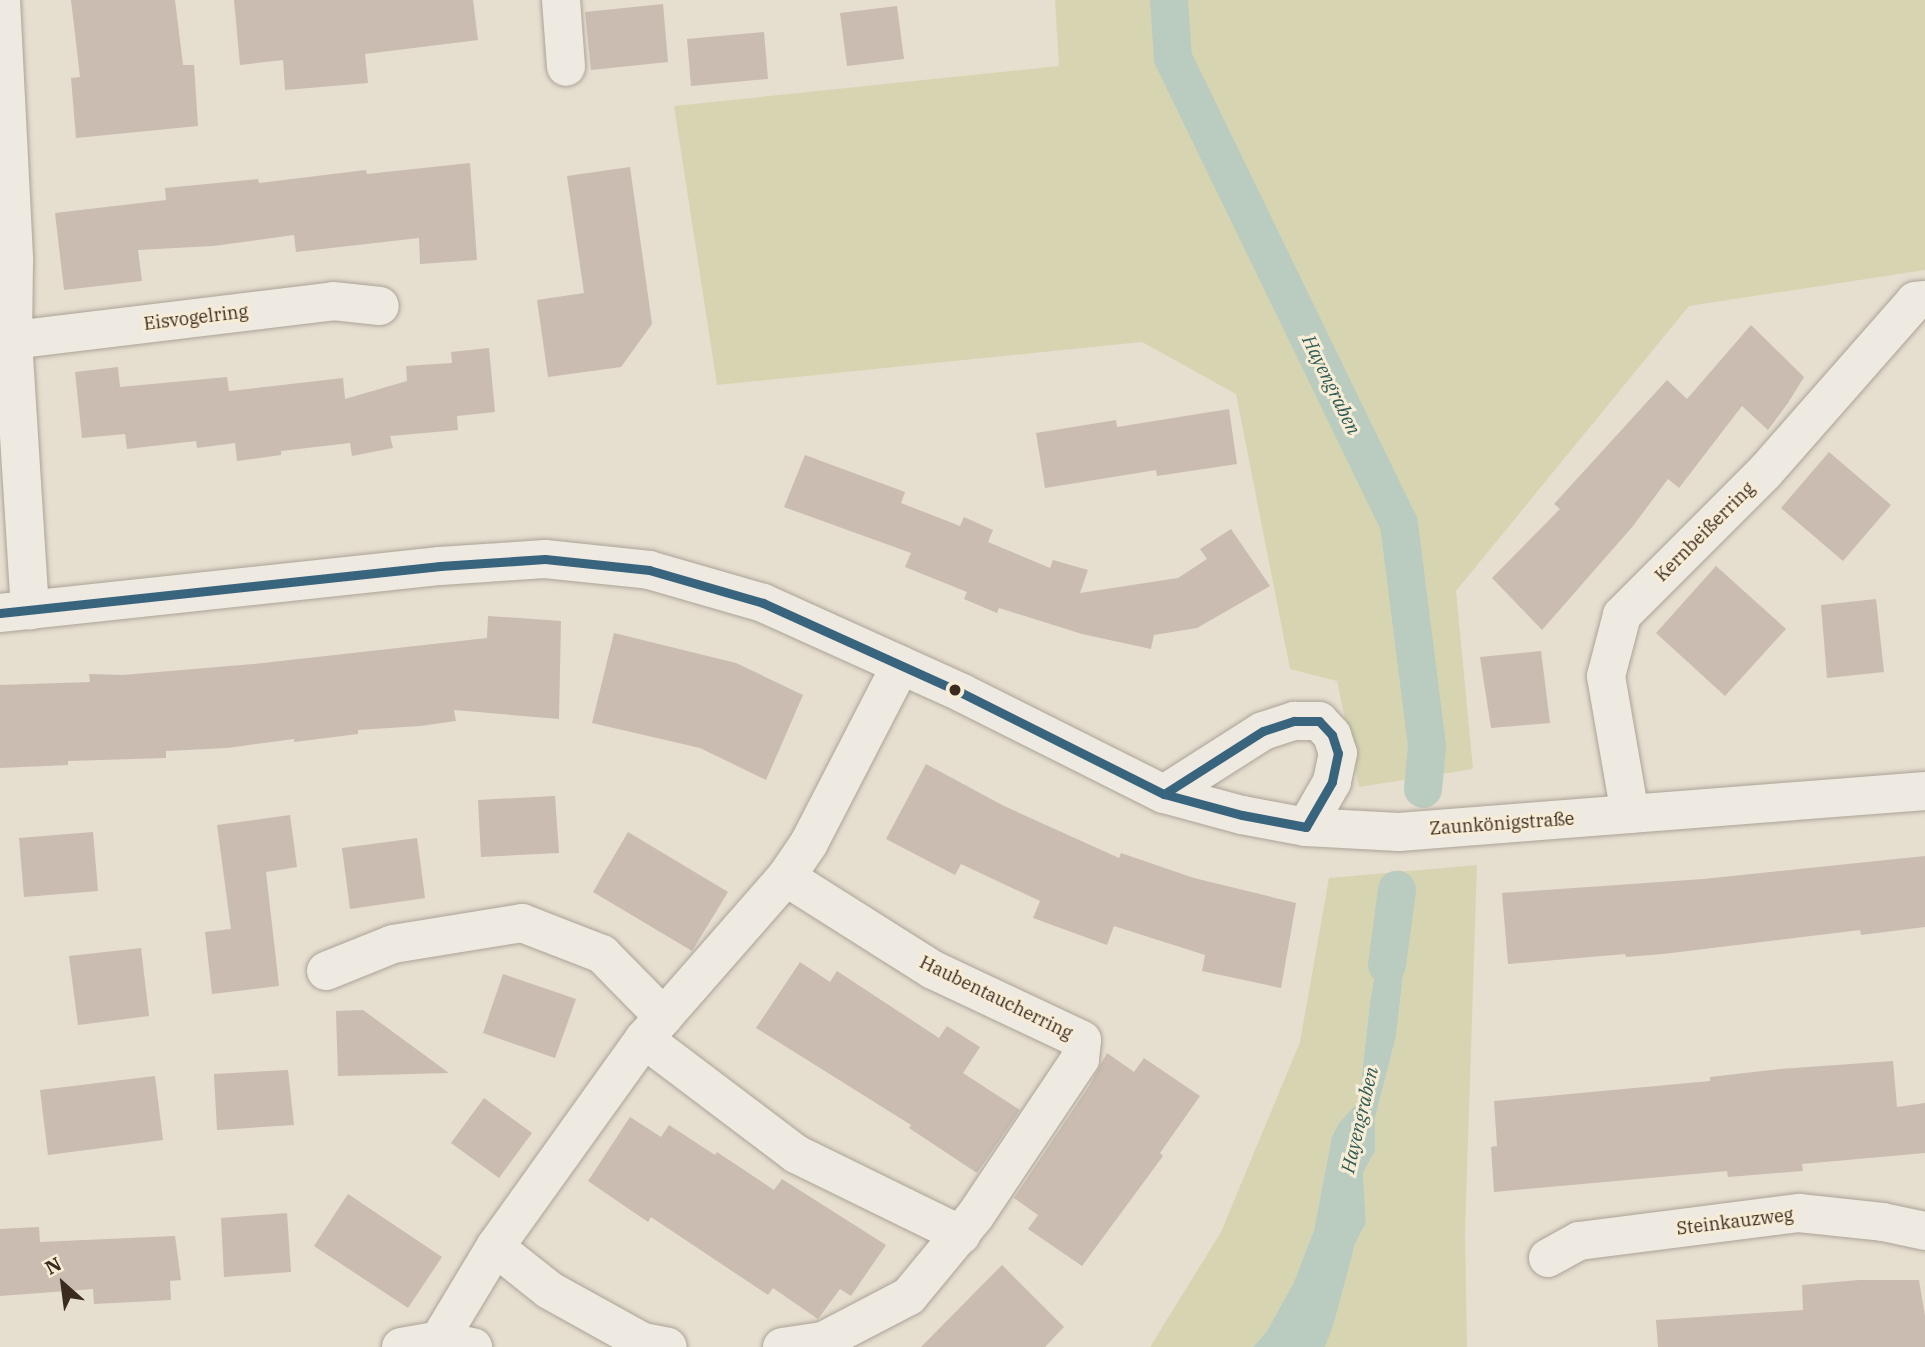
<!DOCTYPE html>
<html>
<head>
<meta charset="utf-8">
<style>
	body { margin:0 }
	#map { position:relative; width:1925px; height:1347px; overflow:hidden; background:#e6decf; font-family:"IBM Plex Serif",serif }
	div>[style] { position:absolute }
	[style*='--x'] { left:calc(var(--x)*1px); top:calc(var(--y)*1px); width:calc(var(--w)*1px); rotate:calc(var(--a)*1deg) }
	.green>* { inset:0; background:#d7d5b1 }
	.water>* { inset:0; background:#bacbc0 }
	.canal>* { height:38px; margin:-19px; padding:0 19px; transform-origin:19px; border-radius:19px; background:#bacbc0 }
	.building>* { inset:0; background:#cabcb0 }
	.roads { filter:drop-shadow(0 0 2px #aba397) drop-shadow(0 0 2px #aba397) }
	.minor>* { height:38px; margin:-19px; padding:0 19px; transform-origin:19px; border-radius:19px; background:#eee9e1 }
	.bus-1>* { height:9px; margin:-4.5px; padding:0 4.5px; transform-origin:4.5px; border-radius:4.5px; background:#38647d }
	.dots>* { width:19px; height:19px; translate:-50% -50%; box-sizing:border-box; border:4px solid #f7ecd5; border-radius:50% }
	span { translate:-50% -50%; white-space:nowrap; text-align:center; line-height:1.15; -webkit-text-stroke:6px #f7ecd5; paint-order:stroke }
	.street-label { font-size:18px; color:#3b2b1f }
	.water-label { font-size:19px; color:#2e5b56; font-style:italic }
	.north { position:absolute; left:28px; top:1249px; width:70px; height:70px; -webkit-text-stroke:5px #f7ecd5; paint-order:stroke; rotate:332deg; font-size:19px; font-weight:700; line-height:28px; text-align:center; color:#3b2b1f }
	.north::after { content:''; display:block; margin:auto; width:24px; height:32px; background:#3b2b1f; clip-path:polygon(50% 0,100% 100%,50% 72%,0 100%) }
</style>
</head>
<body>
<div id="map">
	<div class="green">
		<i style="clip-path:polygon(1055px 0,1925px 0,1925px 270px,1689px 306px,1456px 591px,1473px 769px,1359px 787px,1337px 681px,1290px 669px,1236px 394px,1142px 342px,717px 385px,674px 106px,1059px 66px)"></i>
		<i style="clip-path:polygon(1477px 865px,1465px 1232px,1467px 1347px,1325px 1347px,1355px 1244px,1366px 1223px,1363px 1173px,1375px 1151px,1375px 1118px,1396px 1036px,1403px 975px,1399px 918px,1382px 932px,1370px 1002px,1359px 1101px,1339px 1123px,1332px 1136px,1314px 1230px,1294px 1282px,1267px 1331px,1253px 1347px,1150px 1347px,1221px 1232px,1300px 1042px,1329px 878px)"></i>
	</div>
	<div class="water">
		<i style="clip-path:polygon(1397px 912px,1403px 975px,1396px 1036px,1375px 1118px,1375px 1151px,1363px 1173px,1366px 1223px,1355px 1244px,1333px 1326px,1325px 1347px,1253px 1347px,1267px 1331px,1294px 1282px,1314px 1230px,1332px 1136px,1339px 1123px,1359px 1101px,1370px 1002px,1382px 932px,1388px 915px)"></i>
	</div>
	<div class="canal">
		<i style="--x:1169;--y:0;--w:58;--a:86.1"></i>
		<i style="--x:1173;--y:58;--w:518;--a:64.13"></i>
		<i style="--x:1399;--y:524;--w:224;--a:82.8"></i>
		<i style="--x:1427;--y:746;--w:43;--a:95.3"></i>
		<i style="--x:1387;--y:965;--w:76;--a:-82.4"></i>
	</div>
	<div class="building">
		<i style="clip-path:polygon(71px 0,175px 0,183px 65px,194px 65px,198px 126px,76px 138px,71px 78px,80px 77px)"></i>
		<i style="clip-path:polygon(234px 0,473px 0,478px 40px,365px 54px,368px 83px,285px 90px,283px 60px,240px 65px)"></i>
		<i style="clip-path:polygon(663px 4px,668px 62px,591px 70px,585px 12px)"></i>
		<i style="clip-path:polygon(897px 6px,904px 59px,847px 66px,840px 13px)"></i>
		<i style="clip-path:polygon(764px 32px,768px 79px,691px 86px,687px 39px)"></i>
		<i style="clip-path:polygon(470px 163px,477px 260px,420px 264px,419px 238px,296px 252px,294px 235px,213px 246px,138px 250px,142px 281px,64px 290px,55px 213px,166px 200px,165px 188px,258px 179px,259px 183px,366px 170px,367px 174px)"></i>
		<i style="clip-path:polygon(630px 167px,652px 324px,621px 367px,548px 377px,537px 300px,584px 293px,567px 176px)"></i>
		<i style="clip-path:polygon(1751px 325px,1804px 377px,1788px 403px,1768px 430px,1742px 406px,1679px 488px,1668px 479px,1633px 526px,1542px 630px,1492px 578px,1560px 509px,1554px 504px,1667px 380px,1687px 399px)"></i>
		<i style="clip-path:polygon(489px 348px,495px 412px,457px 416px,458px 430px,390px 436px,393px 448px,352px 456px,350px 443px,281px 451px,281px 455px,237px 461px,235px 443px,197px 448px,196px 441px,127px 449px,125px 434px,82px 438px,75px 372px,118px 367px,120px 387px,227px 377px,229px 391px,343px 378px,345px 399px,407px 381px,406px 366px,452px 363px,451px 352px)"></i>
		<i style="clip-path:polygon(1229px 409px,1237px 464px,1157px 476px,1156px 470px,1045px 488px,1036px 433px,1116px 420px,1117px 427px)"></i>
		<i style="clip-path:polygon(1829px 452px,1891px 505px,1843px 561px,1781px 508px)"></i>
		<i style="clip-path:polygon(805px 455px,905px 492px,901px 503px,960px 526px,964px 517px,993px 530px,988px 542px,1050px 568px,1053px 560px,1088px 570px,1080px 593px,1178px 578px,1207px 559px,1200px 549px,1231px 529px,1270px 586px,1197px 628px,1154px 635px,1151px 649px,1082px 634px,999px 608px,997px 613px,964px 599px,967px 592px,905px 567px,911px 553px,784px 507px)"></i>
		<i style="clip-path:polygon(1716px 566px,1786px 629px,1725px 696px,1656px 633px)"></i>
		<i style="clip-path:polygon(1876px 599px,1884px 672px,1827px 678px,1821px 605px)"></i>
		<i style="clip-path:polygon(488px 616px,561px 621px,559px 719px,454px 710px,456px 721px,420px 726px,358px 730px,358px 734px,294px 742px,294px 739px,227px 748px,166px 751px,166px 758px,68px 761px,68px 765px,0 768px,0 685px,90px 682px,89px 674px,123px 675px,253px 664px,487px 638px)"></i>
		<i style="clip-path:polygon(614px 633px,736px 663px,803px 695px,766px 780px,700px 748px,592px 723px)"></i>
		<i style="clip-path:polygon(1541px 651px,1550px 723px,1491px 728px,1480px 657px)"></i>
		<i style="clip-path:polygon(926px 764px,1004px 806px,1119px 858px,1121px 853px,1194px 878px,1296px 903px,1281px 988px,1202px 971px,1205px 955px,1114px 926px,1107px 945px,1033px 918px,1040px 901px,961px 864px,955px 875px,886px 839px)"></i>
		<i style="clip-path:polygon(555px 796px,559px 853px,481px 857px,478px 800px)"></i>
		<i style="clip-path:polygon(290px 815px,297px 867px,266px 872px,279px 986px,212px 994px,205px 932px,231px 929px,217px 825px)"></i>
		<i style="clip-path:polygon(93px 832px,98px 891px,24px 897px,19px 838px)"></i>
		<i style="clip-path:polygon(628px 832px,728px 892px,692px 951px,593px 892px)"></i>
		<i style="clip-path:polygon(417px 838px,425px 898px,350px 909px,342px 848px)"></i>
		<i style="clip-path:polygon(1925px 856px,1925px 927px,1861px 935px,1860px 930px,1663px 954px,1626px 957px,1625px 954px,1508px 964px,1502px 893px,1703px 879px)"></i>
		<i style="clip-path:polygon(141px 948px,149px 1016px,78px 1025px,69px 956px)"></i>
		<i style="clip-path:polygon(800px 962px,830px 982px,837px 971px,939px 1038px,947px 1026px,980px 1047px,963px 1073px,1020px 1110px,977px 1173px,909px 1128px,911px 1125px,756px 1028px)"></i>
		<i style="clip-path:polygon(503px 974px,576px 999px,555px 1058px,483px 1033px)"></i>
		<i style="clip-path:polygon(363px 1010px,449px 1073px,338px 1076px,336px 1011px)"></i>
		<i style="clip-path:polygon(1107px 1053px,1134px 1072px,1144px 1058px,1200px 1096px,1160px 1153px,1163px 1156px,1082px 1266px,1028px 1229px,1038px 1215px,1014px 1198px,1089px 1086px)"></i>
		<i style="clip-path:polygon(1893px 1061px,1897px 1107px,1925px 1103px,1925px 1153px,1802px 1164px,1803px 1171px,1728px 1177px,1727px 1171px,1494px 1192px,1491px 1147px,1497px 1146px,1494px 1101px,1710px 1081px,1710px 1077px,1780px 1069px)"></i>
		<i style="clip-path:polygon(288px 1070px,294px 1125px,217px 1130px,214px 1074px)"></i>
		<i style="clip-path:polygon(155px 1076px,163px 1140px,48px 1155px,40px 1090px)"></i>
		<i style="clip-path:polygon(484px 1098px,532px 1133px,499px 1178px,451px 1143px)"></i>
		<i style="clip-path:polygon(630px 1117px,661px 1137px,669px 1125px,715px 1155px,717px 1152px,774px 1190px,782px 1179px,886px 1245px,851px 1296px,840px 1289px,818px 1319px,773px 1288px,768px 1295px,651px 1217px,648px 1222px,588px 1181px)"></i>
		<i style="clip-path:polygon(348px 1194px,442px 1257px,408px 1308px,314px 1246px)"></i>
		<i style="clip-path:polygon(287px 1213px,291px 1272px,224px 1277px,221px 1218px)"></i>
		<i style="clip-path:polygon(39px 1227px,40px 1242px,175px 1236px,181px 1280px,170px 1281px,171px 1300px,94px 1304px,93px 1289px,0 1296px,0 1229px)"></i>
		<i style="clip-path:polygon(1002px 1265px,1064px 1327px,1045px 1347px,921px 1347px)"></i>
		<i style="clip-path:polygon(1859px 1280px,1919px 1280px,1925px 1316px,1925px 1347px,1658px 1347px,1656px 1320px,1803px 1310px,1802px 1285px)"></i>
	</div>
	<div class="roads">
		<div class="minor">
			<i style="--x:1;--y:0;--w:261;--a:87.1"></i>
			<i style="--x:14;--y:261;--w:79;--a:90.7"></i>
			<i style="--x:13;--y:340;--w:271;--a:86.4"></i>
			<i style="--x:561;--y:0;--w:67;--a:85.7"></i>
			<i style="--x:13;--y:340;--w:322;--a:-6.9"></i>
			<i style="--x:333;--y:301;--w:47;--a:6.1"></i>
			<i style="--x:0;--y:613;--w:443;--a:-6.1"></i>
			<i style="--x:440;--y:566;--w:105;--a:-3.8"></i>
			<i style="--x:545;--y:559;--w:105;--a:6"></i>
			<i style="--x:649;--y:570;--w:119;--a:16.1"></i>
			<i style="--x:763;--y:603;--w:218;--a:24.3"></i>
			<i style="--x:962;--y:693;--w:226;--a:26.6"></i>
			<i style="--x:1164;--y:794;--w:81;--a:15.1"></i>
			<i style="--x:1242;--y:815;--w:65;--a:10.6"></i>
			<i style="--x:1306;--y:827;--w:93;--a:3.1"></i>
			<i style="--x:1399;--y:832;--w:528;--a:-4.46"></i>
			<i style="--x:1164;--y:794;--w:117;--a:-32.5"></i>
			<i style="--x:1263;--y:731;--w:33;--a:-18"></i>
			<i style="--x:1294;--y:721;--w:25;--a:0"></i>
			<i style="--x:1319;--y:721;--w:19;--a:47"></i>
			<i style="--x:1332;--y:735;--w:19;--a:72"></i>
			<i style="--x:1338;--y:753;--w:30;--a:102"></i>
			<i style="--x:1332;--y:782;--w:52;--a:120"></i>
			<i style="--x:1630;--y:814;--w:140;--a:-99.9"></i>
			<i style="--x:1606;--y:676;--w:63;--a:-75.3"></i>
			<i style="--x:1622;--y:615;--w:202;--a:-45"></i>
			<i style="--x:1765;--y:472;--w:227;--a:-48.7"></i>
			<i style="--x:1915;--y:301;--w:10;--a:-6"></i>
			<i style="--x:326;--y:971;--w:72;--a:-21.9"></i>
			<i style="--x:393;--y:944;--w:131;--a:-9.2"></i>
			<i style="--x:522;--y:923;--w:86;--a:21.2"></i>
			<i style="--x:602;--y:954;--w:88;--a:45.5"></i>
			<i style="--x:644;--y:1039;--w:191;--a:37.1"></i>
			<i style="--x:796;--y:1154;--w:184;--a:26.1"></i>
			<i style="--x:495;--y:1247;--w:69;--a:38.5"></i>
			<i style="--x:549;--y:1290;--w:107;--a:29"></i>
			<i style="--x:643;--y:1342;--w:25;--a:11"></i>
			<i style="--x:1548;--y:1258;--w:35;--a:-29"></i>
			<i style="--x:1579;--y:1241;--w:222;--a:-7.3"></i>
			<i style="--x:1799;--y:1213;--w:84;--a:6.1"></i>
			<i style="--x:1883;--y:1222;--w:43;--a:12.1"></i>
			<i style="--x:439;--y:1340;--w:109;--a:-58.9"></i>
			<i style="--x:495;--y:1247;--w:256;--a:-54.4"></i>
			<i style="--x:644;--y:1039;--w:215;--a:-48.8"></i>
			<i style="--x:786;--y:877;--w:41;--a:-55.9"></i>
			<i style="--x:809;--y:843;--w:200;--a:-62.7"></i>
			<i style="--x:401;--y:1347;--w:39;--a:-10"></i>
			<i style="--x:439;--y:1340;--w:35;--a:12"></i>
			<i style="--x:782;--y:1347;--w:41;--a:-8.3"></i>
			<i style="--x:823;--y:1341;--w:97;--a:-27.6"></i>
			<i style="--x:909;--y:1296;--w:104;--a:-50.5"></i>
			<i style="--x:975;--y:1216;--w:189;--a:-56.2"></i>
			<i style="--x:1080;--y:1059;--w:19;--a:-84"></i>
			<i style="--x:1082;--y:1040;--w:165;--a:-154.8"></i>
			<i style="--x:933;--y:970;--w:174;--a:-147.7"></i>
		</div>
	</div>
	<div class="bus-1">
		<i style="--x:0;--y:613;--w:443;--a:-6.1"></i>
		<i style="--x:440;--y:566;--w:105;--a:-3.8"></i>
		<i style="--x:545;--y:559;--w:105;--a:6"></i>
		<i style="--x:649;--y:570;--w:119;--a:16.1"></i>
		<i style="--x:763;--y:603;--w:218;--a:24.3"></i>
		<i style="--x:962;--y:693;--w:226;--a:26.6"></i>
		<i style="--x:1164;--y:794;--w:81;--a:15.1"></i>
		<i style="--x:1242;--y:815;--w:65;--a:10.6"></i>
		<i style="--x:1164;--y:794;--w:117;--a:-32.5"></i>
		<i style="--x:1263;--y:731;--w:33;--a:-18"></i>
		<i style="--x:1294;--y:721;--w:25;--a:0"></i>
		<i style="--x:1319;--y:721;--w:19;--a:47"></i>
		<i style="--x:1332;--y:735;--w:19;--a:72"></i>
		<i style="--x:1338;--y:753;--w:30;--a:102"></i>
		<i style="--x:1332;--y:782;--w:52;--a:120"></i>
	</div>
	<div class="dots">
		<i style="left:955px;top:690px;background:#3b2b1f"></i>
	</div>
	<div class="street-label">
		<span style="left:196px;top:318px;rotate:-7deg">Eisvogelring</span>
		<span style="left:1705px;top:532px;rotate:-45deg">Kernbeißerring</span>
		<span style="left:1502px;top:824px;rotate:-4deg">Zaunkönigstraße</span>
		<span style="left:996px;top:998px;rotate:26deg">Haubentaucherring</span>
		<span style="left:1735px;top:1222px;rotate:-7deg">Steinkauzweg</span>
	</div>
	<div class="water-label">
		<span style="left:1331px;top:385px;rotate:64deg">Hayengraben</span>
		<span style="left:1360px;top:1120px;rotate:-77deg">Hayengraben</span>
	</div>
	<div class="north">N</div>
</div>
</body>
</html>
